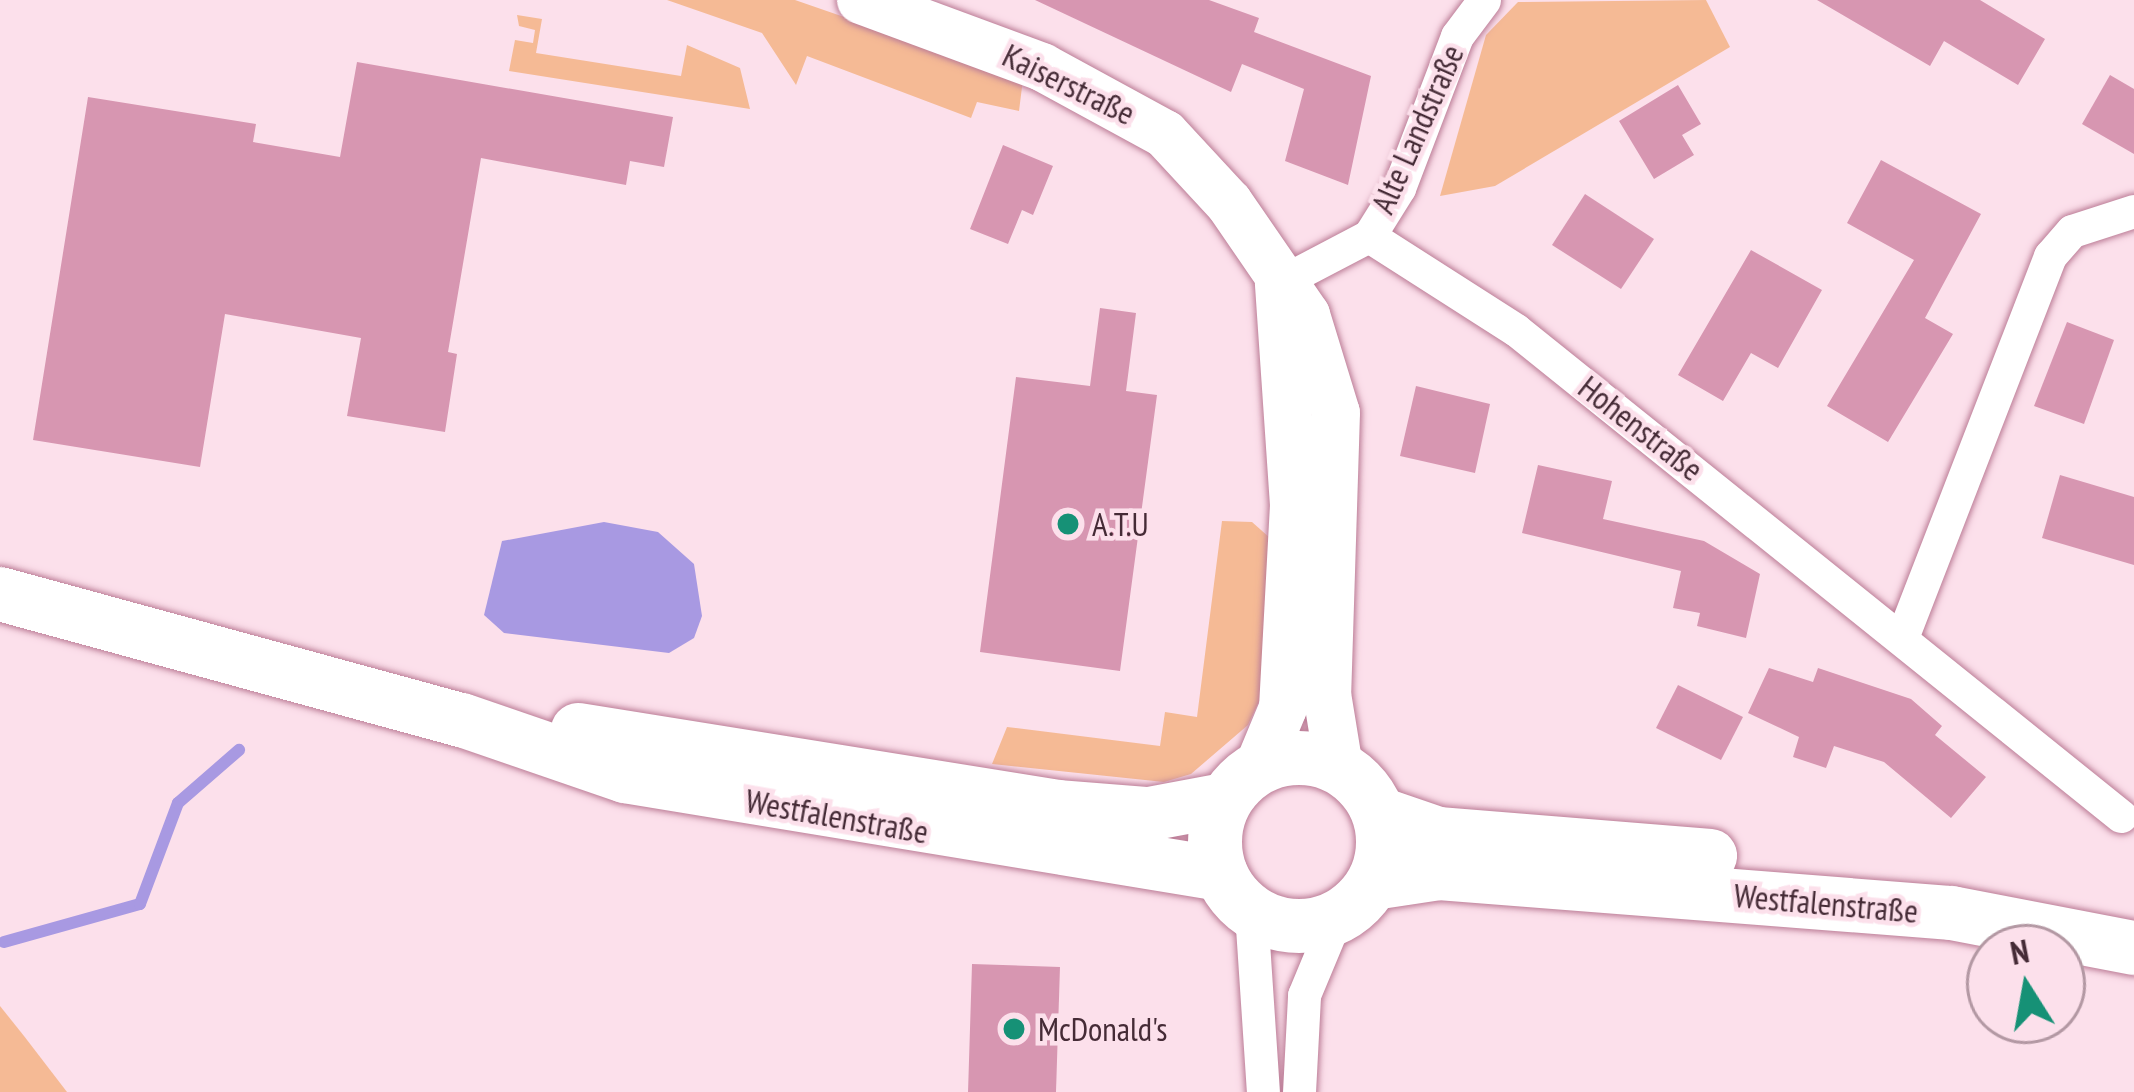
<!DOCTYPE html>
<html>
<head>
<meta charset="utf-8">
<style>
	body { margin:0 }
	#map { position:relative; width:2134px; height:1092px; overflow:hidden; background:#fce0eb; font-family:"PT Sans Narrow",sans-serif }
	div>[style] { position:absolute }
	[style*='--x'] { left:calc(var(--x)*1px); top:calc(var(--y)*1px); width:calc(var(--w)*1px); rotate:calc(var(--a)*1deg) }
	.green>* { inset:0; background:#f5ba95 }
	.water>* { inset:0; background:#a899e2 }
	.stream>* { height:12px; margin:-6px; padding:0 6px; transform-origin:6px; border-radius:6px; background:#a899e2 }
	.building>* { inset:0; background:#d796b1 }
	.roads { filter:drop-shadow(0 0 3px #bc7d97) drop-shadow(0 0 3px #bc7d97) }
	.minor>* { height:33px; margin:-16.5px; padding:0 16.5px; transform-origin:16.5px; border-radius:16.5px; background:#fff }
	.secondary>* { height:48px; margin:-24px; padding:0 24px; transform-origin:24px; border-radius:24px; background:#fff }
	.primary>* { height:54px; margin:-27px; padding:0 27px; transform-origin:27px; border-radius:27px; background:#fff }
	.primary>.ring { margin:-27px; padding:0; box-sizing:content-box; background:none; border:54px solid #fff; border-radius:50% }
	.dots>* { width:33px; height:33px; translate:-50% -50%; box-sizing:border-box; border:6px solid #fce0eb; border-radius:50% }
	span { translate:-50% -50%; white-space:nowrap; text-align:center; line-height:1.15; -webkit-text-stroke:9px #fce0eb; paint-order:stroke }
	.street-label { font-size:33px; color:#452b36 }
	.poi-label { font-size:33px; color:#452b36 }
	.left { translate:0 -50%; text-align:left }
	.north { position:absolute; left:1966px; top:924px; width:120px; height:120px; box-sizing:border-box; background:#fce0eb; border:3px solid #b398a3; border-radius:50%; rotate:349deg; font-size:33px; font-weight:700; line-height:48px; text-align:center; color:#452b36 }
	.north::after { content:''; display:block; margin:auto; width:42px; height:54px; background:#169176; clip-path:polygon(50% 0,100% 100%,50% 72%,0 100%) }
</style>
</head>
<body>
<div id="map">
	<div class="green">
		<i style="clip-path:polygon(667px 0,795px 0,1023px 79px,1019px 111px,977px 102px,971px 118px,807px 56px,796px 85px,762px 33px)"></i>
		<i style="clip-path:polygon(1706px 0,1730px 47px,1495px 186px,1440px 196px,1486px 35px,1518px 2px)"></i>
		<i style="clip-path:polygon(517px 15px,542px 19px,536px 53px,681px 76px,687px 45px,740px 68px,750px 109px,509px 71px,515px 40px,533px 43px,535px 30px,519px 26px)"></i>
		<i style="clip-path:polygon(1222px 521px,1252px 522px,1270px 538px,1261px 697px,1248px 725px,1191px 774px,1164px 782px,992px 764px,1007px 727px,1160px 746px,1165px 712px,1197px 717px)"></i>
		<i style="clip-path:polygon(0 1006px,24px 1036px,67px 1092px,0 1092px)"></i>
	</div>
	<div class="water">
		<i style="clip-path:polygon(604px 522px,658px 532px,694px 564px,702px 616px,694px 638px,669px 653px,504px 633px,484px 615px,502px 541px)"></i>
	</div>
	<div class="stream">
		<i style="--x:4;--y:942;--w:141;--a:-15.6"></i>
		<i style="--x:140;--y:904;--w:108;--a:-69.4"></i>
		<i style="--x:178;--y:803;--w:81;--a:-41"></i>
	</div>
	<div class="building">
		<i style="clip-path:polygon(1035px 0,1209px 0,1259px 18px,1254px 32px,1371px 76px,1348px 185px,1285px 161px,1304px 89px,1242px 64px,1231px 92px)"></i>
		<i style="clip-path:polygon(1817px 0,1980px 0,2045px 39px,2018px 85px,1944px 41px,1930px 66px)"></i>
		<i style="clip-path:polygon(357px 62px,673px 117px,664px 167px,630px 161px,626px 185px,481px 158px,448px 352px,457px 354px,445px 432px,347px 416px,361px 338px,225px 314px,200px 467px,33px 440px,88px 97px,256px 124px,253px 142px,340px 157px)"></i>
		<i style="clip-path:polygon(2110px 75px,2134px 89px,2134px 154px,2082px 124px)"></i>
		<i style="clip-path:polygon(1678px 85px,1701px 124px,1682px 135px,1694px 155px,1654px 179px,1619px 121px)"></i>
		<i style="clip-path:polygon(1003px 145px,1053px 166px,1033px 215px,1022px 210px,1008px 244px,970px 229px)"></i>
		<i style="clip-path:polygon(1881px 160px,1981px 214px,1925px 318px,1953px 334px,1888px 442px,1827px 406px,1914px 260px,1847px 223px)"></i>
		<i style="clip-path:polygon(1585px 194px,1654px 239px,1621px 289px,1552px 245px)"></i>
		<i style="clip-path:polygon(1751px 250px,1822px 290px,1778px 368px,1751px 353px,1723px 401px,1678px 375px)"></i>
		<i style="clip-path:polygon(1100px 308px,1136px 313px,1126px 391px,1157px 395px,1120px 671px,980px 652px,1016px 377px,1090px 386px)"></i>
		<i style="clip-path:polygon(2067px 322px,2114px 340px,2084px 424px,2034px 406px)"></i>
		<i style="clip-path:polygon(1416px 386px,1490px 404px,1475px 473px,1400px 456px)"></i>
		<i style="clip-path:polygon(1538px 465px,1612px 481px,1603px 519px,1704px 541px,1760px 574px,1746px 638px,1697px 626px,1700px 613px,1673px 608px,1681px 571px,1522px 533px)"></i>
		<i style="clip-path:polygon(2060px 475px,2134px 497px,2134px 565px,2042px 538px)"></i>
		<i style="clip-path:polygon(1769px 668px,1813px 682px,1818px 668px,1911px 699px,1942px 726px,1935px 735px,1986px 777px,1951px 818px,1884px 762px,1834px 746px,1826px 768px,1793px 757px,1799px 737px,1748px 713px)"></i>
		<i style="clip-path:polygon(1678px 685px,1743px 717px,1721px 760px,1656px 728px)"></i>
		<i style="clip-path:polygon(972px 964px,1060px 967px,1056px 1092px,968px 1092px)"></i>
	</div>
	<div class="roads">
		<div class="minor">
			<i style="--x:1369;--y:236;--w:174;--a:32.6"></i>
			<i style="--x:1516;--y:330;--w:776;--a:38.78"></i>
			<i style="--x:1279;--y:283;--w:102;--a:-27.6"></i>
			<i style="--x:1369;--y:236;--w:57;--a:-58"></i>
			<i style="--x:1399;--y:188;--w:163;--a:-69.1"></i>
			<i style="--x:1457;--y:36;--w:45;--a:-53.1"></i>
			<i style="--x:1903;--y:635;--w:407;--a:-68.8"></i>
			<i style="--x:2050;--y:256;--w:33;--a:-49"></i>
			<i style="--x:2072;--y:231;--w:65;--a:-17.9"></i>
			<i style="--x:1251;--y:912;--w:180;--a:86.2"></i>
			<i style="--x:1299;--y:1092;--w:97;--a:-87"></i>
			<i style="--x:1304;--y:995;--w:83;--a:-67.4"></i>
		</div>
		<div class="secondary">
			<i style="--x:861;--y:0;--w:193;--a:20.3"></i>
			<i style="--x:1042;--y:67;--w:140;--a:28.6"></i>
			<i style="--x:1165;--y:134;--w:94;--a:47.2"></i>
			<i style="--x:1229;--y:203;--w:136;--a:55.5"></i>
			<i style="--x:1306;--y:315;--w:102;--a:73"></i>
			<i style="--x:1336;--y:413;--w:281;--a:91.8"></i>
			<i style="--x:1327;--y:694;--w:74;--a:80.7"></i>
			<i style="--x:1258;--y:768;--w:65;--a:-67.4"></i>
			<i style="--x:1283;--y:708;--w:203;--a:-86.9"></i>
			<i style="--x:1294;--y:505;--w:223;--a:-93.9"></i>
		</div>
		<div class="primary">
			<i style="--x:0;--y:594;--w:479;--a:15.3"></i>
			<i style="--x:462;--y:720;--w:172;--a:19"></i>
			<i style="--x:625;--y:776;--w:604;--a:9.34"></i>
			<i style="--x:578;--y:730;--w:485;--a:9.1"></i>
			<i style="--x:1057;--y:807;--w:92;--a:4.4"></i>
			<i style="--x:1149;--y:814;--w:76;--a:-10.6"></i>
			<i class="ring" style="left:1215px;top:758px;width:114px;height:114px"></i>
			<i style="--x:1380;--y:814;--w:61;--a:19"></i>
			<i style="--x:1438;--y:834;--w:273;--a:4.6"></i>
			<i style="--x:1373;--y:883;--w:67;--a:-8.6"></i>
			<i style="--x:1439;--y:873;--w:515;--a:4.46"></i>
			<i style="--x:1952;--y:913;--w:185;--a:10.9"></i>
		</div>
	</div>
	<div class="dots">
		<i style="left:1068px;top:524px;background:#169176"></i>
		<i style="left:1014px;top:1029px;background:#169176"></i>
	</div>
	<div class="street-label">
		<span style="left:1069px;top:84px;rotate:26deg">Kaiserstraße</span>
		<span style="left:1417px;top:129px;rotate:-66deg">Alte Landstraße</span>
		<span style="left:1641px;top:428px;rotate:38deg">Hohenstraße</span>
		<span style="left:837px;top:816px;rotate:10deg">Westfalenstraße</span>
		<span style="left:1826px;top:903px;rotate:5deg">Westfalenstraße</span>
	</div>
	<div class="poi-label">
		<span class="left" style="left:1092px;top:524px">A.T.U</span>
		<span class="left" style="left:1038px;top:1029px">McDonald's</span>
	</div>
	<div class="north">N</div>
</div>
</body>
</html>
